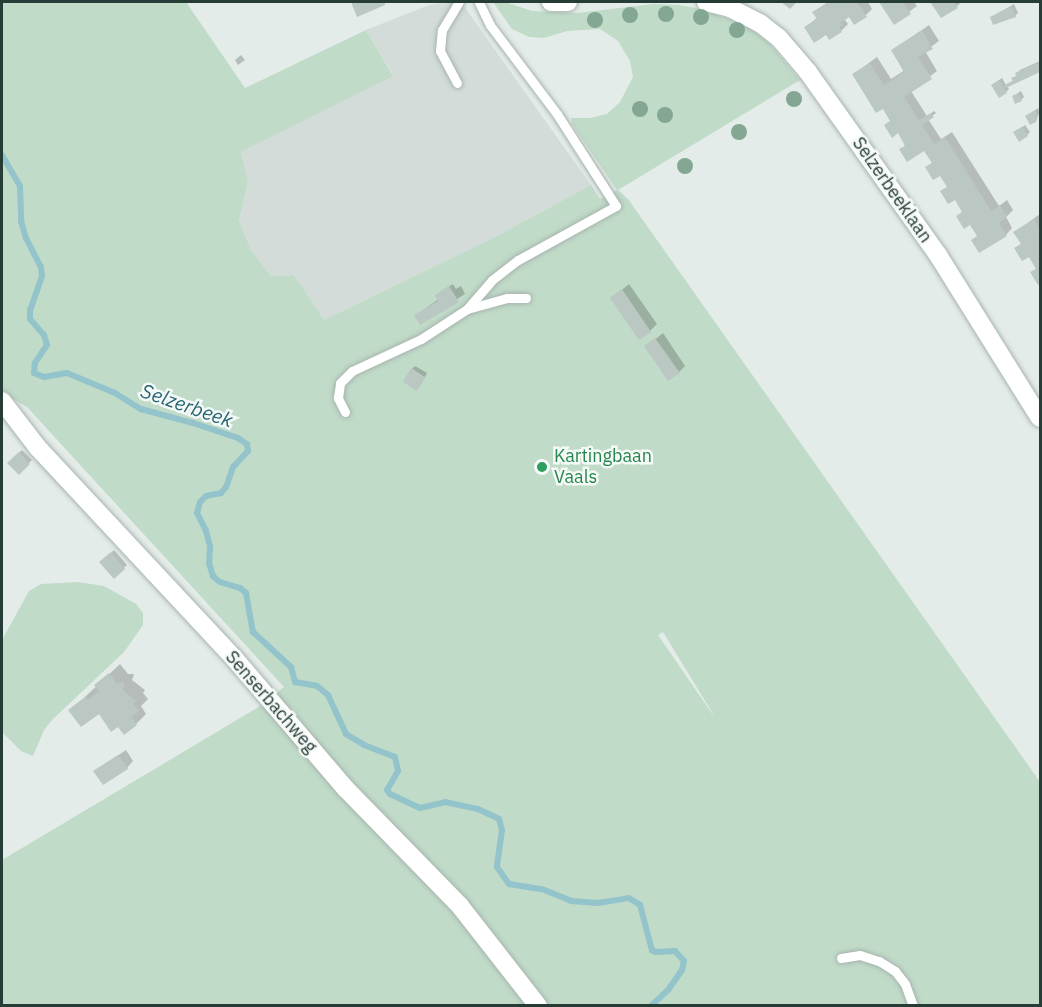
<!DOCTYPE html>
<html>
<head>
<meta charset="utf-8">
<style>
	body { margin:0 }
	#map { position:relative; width:1042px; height:1007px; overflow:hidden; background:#e4ece9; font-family:"IBM Plex Sans",sans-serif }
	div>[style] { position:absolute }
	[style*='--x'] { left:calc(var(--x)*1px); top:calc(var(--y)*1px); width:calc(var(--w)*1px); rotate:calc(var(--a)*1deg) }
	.built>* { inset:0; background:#d3dcd8 }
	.green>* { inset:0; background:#c0dbc7 }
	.shadow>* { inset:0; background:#0003 }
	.stream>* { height:6px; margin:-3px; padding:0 3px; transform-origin:3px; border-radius:3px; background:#93c3cb }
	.building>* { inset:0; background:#bac7c2 }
	.roads { filter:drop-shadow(0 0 2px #a7b4b0) drop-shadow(0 0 2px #a7b4b0) }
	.lane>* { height:9px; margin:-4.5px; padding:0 4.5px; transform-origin:4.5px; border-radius:4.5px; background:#fff }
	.street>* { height:18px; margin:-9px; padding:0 9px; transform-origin:9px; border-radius:9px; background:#fff }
	.trees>* { width:16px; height:16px; margin:-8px; border-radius:50%; background:#83a792 }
	.dots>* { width:16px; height:16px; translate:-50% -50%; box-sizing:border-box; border:3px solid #f5f9f7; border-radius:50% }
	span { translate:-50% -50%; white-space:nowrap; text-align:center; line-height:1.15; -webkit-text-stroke:5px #f5f9f7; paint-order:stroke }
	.street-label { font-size:18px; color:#263c36 }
	.leisure-label { font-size:18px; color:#27864d }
	.left { translate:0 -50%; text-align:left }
	.water-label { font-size:20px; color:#266672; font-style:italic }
	.frame { position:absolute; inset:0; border:3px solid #263c36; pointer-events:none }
</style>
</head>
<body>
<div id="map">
	<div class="built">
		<i style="clip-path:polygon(454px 2px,461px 2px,591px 185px,495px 237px,324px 320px,294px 275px,271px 276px,251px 250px,239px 221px,248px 182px,241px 152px,393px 75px,366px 30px,429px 5px)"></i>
	</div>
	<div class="green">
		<i style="clip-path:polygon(evenodd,2px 2px,186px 2px,245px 88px,366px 30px,393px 76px,241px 152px,248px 182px,239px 221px,251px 250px,271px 276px,294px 275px,324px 320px,495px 237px,591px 185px,600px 199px,617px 190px,572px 124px,571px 118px,590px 118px,607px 114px,620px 102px,633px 77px,630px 61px,618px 41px,600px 29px,567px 31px,544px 38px,529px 37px,512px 29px,493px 2px,505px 2px,532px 11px,577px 13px,653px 4px,678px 5px,702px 9px,748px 27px,767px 41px,800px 80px,618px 190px,628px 199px,1040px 782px,1040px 1005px,2px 1005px,2px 860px,257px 708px,284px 687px,27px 407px,2px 393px,2px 2px,663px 632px,713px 714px,713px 715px,658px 635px,663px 632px)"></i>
		<i style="clip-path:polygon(78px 582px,104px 586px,136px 604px,143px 613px,143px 625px,124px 652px,52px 720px,44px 730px,33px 756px,21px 751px,2px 732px,2px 640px,29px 591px,41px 584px)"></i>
	</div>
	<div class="shadow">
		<i style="clip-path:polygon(353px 2px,387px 2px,358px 15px)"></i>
		<i style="clip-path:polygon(828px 2px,868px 2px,872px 9px,866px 15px,850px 15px,845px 20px,848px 24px,841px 31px,827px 33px,806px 27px,818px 17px,814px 12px)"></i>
		<i style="clip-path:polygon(880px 2px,914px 2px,917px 6px,894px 23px)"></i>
		<i style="clip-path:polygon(932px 2px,958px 2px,960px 4px,942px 16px)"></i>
		<i style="clip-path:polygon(1014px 4px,1018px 13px,1015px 16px,992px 17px)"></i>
		<i style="clip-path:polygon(929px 25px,939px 41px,925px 51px,937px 71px,911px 91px,927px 116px,934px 111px,936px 113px,928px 119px,941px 139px,952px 132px,999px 206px,1007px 200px,1013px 210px,1006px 217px,1012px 228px,1006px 235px,978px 235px,970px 223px,958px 216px,963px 211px,940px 174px,927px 167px,933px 162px,925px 149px,901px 150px,906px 144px,883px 107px,854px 74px,877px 57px,891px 79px,905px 70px,893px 50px)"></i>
		<i style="clip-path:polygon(241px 55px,245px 60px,238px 65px,235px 60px)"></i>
		<i style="clip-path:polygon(1040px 61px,1040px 71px,1007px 86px,1009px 89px,1006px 92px,996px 82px,1002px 78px,1006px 85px,1014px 80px,1020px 70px)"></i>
		<i style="clip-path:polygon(1021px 91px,1024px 97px,1021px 100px,1014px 96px)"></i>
		<i style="clip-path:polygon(1038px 108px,1040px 112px,1035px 121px,1027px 116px)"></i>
		<i style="clip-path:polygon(1025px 125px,1030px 132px,1027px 135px,1018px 130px)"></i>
		<i style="clip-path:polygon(1040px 214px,1040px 282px,1038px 283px,1032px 273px,1037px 267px,1029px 255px,1016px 248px,1022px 243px,1015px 232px)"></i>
		<i style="clip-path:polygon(453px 284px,456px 289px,461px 286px,465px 294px,420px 323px,416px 315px,439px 299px,440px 292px)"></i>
		<i style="clip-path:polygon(629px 284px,657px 324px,650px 331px,612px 298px)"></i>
		<i style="clip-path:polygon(663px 333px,685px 366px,679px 372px,646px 347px)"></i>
		<i style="clip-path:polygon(415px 366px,427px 373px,420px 386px,412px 369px)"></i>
		<i style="clip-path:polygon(22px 450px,32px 460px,19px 473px,9px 463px)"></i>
		<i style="clip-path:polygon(114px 550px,127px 565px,114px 577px,101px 562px)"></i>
		<i style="clip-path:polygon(120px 664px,128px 674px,134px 674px,132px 680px,145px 690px,143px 693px,148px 699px,141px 706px,146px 714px,136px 724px,118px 724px,99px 712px,70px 711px)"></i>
		<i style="clip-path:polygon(126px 750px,133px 761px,127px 768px,95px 771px)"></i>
	</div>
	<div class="stream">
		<i style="--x:2;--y:155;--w:36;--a:60"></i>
		<i style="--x:20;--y:186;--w:35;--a:88"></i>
		<i style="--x:21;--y:221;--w:18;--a:74"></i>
		<i style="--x:26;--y:238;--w:33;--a:63"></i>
		<i style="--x:41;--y:267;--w:9;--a:84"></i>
		<i style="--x:42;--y:276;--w:36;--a:109"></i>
		<i style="--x:30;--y:310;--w:9;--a:90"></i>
		<i style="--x:30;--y:319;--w:21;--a:49"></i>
		<i style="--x:44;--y:335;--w:10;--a:73"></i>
		<i style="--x:47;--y:345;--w:22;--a:124"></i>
		<i style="--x:35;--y:363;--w:10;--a:96"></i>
		<i style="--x:34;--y:373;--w:11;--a:22"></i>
		<i style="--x:44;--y:377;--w:23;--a:-10"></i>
		<i style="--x:67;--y:373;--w:52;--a:22.6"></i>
		<i style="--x:115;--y:393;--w:31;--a:32"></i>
		<i style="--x:141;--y:409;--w:54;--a:15.1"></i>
		<i style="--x:193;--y:423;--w:47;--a:18.4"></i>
		<i style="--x:238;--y:438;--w:11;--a:34"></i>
		<i style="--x:247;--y:444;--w:7;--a:82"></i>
		<i style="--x:248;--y:451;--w:22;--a:133"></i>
		<i style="--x:233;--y:467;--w:21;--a:109"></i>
		<i style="--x:226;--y:487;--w:8;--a:130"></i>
		<i style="--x:221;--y:493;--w:15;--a:169"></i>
		<i style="--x:206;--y:496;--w:8;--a:135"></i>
		<i style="--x:200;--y:502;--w:11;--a:105"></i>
		<i style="--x:197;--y:513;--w:20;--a:63"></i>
		<i style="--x:206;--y:531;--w:16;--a:75"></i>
		<i style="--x:210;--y:546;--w:17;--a:93"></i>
		<i style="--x:209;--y:563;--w:14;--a:73"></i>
		<i style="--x:213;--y:576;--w:9;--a:41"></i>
		<i style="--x:220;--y:582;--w:21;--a:17"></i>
		<i style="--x:240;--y:588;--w:8;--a:40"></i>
		<i style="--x:246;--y:593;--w:40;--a:80"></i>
		<i style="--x:253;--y:632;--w:52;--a:42.6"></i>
		<i style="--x:291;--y:667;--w:16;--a:75"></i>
		<i style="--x:295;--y:682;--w:22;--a:10"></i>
		<i style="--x:317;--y:686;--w:14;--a:39"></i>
		<i style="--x:328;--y:695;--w:43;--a:65.2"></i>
		<i style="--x:346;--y:734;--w:21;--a:31"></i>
		<i style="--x:364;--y:745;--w:33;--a:21"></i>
		<i style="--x:395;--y:757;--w:14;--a:78"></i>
		<i style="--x:398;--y:771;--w:22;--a:120"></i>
		<i style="--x:387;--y:790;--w:5;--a:53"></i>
		<i style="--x:390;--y:794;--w:33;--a:25"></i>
		<i style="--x:420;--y:808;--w:26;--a:-13"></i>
		<i style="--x:445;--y:802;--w:34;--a:12"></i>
		<i style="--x:478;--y:809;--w:23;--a:25"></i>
		<i style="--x:499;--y:819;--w:11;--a:75"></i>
		<i style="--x:502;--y:830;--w:37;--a:98"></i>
		<i style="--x:497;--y:867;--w:21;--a:55"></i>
		<i style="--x:509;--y:884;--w:33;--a:9"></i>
		<i style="--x:542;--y:889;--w:31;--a:22"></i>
		<i style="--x:571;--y:901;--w:27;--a:4"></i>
		<i style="--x:598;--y:903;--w:31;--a:-9"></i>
		<i style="--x:629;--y:898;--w:13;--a:32"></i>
		<i style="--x:640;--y:905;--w:47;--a:75.1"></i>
		<i style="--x:652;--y:950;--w:4;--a:27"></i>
		<i style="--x:656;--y:952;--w:19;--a:-3"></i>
		<i style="--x:675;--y:951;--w:13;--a:48"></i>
		<i style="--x:684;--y:961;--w:9;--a:103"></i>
		<i style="--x:682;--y:970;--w:24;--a:125"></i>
		<i style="--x:668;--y:990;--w:23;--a:137"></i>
	</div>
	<div class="building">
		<i style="clip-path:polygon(351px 2px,384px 2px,385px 5px,357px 17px)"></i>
		<i style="clip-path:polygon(781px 2px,797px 2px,790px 9px)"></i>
		<i style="clip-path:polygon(829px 2px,857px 2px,867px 17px,854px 25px,849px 17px,840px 23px,842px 25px,839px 27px,842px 32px,829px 40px,826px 35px,814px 43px,804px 27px,817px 19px,812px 12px)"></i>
		<i style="clip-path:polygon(879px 2px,903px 2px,911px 14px,894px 25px)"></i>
		<i style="clip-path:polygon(930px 2px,954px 2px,958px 8px,941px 18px)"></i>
		<i style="clip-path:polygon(1011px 6px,1016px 17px,993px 25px,990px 17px)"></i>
		<i style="clip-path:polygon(922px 30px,933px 49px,918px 57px,932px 79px,904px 97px,919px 120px,931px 113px,934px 117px,922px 125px,934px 144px,945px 137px,991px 211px,1000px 205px,1007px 217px,999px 223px,1007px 236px,979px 253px,971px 240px,977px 236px,970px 225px,964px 229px,956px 216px,962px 212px,955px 200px,948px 204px,940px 191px,947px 187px,940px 176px,933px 180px,925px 167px,932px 163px,924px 151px,907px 162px,899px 149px,905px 146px,898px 133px,892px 138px,884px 125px,890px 121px,883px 109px,876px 113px,852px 74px,870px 63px,884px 85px,904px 72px,891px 50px)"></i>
		<i style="clip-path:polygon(1038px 63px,1040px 72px,1006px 88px,1004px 85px,1013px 81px,1011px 78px,1016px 76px,1015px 73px)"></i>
		<i style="clip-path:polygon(999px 80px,1007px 93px,999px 98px,991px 85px)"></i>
		<i style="clip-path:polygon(1018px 93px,1022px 101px,1015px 104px,1012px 96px)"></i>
		<i style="clip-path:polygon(1035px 110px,1038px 116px,1036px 122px,1030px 125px,1025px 116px)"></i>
		<i style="clip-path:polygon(1022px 127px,1028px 136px,1019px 142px,1013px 132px)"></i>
		<i style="clip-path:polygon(1034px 219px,1040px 230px,1040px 283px,1038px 285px,1030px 272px,1036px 269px,1029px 257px,1022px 261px,1014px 248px,1021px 244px,1013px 232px)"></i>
		<i style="clip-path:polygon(449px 286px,459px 302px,420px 325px,414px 315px,438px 301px,435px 295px)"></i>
		<i style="clip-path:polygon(622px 289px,651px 332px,639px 340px,610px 298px)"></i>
		<i style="clip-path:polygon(655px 338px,680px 373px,668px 381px,644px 346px)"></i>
		<i style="clip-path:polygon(411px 368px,425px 377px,417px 391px,403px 382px)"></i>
		<i style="clip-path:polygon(19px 452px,30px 464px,19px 475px,7px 463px)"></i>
		<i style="clip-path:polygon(111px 552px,125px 569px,114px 579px,99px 562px)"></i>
		<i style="clip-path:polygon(109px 673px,117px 684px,121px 682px,125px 684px,123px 690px,136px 701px,133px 704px,139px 711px,131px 717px,137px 725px,124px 735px,118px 727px,111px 732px,99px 714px,81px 727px,68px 710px,85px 697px,88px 700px,99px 691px,94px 685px)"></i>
		<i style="clip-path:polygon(118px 755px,128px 769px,103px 785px,93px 771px)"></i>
	</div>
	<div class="roads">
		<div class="lane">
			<i style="--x:457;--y:83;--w:36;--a:-118"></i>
			<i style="--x:440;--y:51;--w:21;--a:-85"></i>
			<i style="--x:442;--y:30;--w:33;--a:-59"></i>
			<i style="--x:467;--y:309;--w:41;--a:-15.4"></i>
			<i style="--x:507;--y:298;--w:19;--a:0"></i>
			<i style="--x:345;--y:412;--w:16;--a:-117"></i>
			<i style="--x:338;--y:398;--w:15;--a:-82"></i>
			<i style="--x:340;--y:383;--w:17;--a:-45"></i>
			<i style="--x:352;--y:371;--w:76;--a:-24.9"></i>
			<i style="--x:421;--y:339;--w:55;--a:-33.1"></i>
			<i style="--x:467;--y:309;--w:38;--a:-49"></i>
			<i style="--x:492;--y:280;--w:33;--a:-38"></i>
			<i style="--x:518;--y:260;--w:112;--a:-28.9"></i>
			<i style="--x:616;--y:206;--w:109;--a:-122.7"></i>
			<i style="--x:557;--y:114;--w:111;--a:-127"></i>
			<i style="--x:490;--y:25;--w:25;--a:-116"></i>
			<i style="--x:841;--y:958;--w:19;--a:-9"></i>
			<i style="--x:860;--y:955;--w:20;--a:18"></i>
			<i style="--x:879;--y:961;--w:19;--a:32"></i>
			<i style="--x:895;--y:971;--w:16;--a:52"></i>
			<i style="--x:905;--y:984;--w:23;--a:70"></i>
		</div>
		<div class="street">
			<i style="--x:551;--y:2;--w:17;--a:0"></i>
			<i style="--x:706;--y:2;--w:25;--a:14"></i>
			<i style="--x:730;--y:8;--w:35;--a:27"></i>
			<i style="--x:761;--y:24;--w:23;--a:38"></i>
			<i style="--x:779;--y:38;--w:45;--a:49.5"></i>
			<i style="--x:808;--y:72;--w:224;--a:54.6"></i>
			<i style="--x:938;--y:255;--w:192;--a:58"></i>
			<i style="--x:2;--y:401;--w:59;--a:52.5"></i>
			<i style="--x:38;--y:448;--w:287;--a:47"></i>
			<i style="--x:234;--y:658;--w:172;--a:49.5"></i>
			<i style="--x:346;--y:789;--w:163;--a:45.7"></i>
			<i style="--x:460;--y:906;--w:127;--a:52"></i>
		</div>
	</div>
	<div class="trees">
		<i style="left:666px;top:14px"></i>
		<i style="left:630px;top:15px"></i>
		<i style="left:701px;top:17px"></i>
		<i style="left:595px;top:20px"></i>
		<i style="left:737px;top:30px"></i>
		<i style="left:794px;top:99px"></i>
		<i style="left:640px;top:109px"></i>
		<i style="left:665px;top:115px"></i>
		<i style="left:739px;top:132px"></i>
		<i style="left:685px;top:166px"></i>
	</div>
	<div class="dots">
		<i style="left:542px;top:467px;background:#2e9e5b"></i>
	</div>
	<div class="street-label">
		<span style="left:892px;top:190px;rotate:55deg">Selzerbeeklaan</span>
		<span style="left:271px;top:702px;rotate:49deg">Senserbachweg</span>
	</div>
	<div class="leisure-label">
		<span class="left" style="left:554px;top:467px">Kartingbaan<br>Vaals</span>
	</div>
	<div class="water-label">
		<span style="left:187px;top:405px;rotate:19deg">Selzerbeek</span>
	</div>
	<div class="frame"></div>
</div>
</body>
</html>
